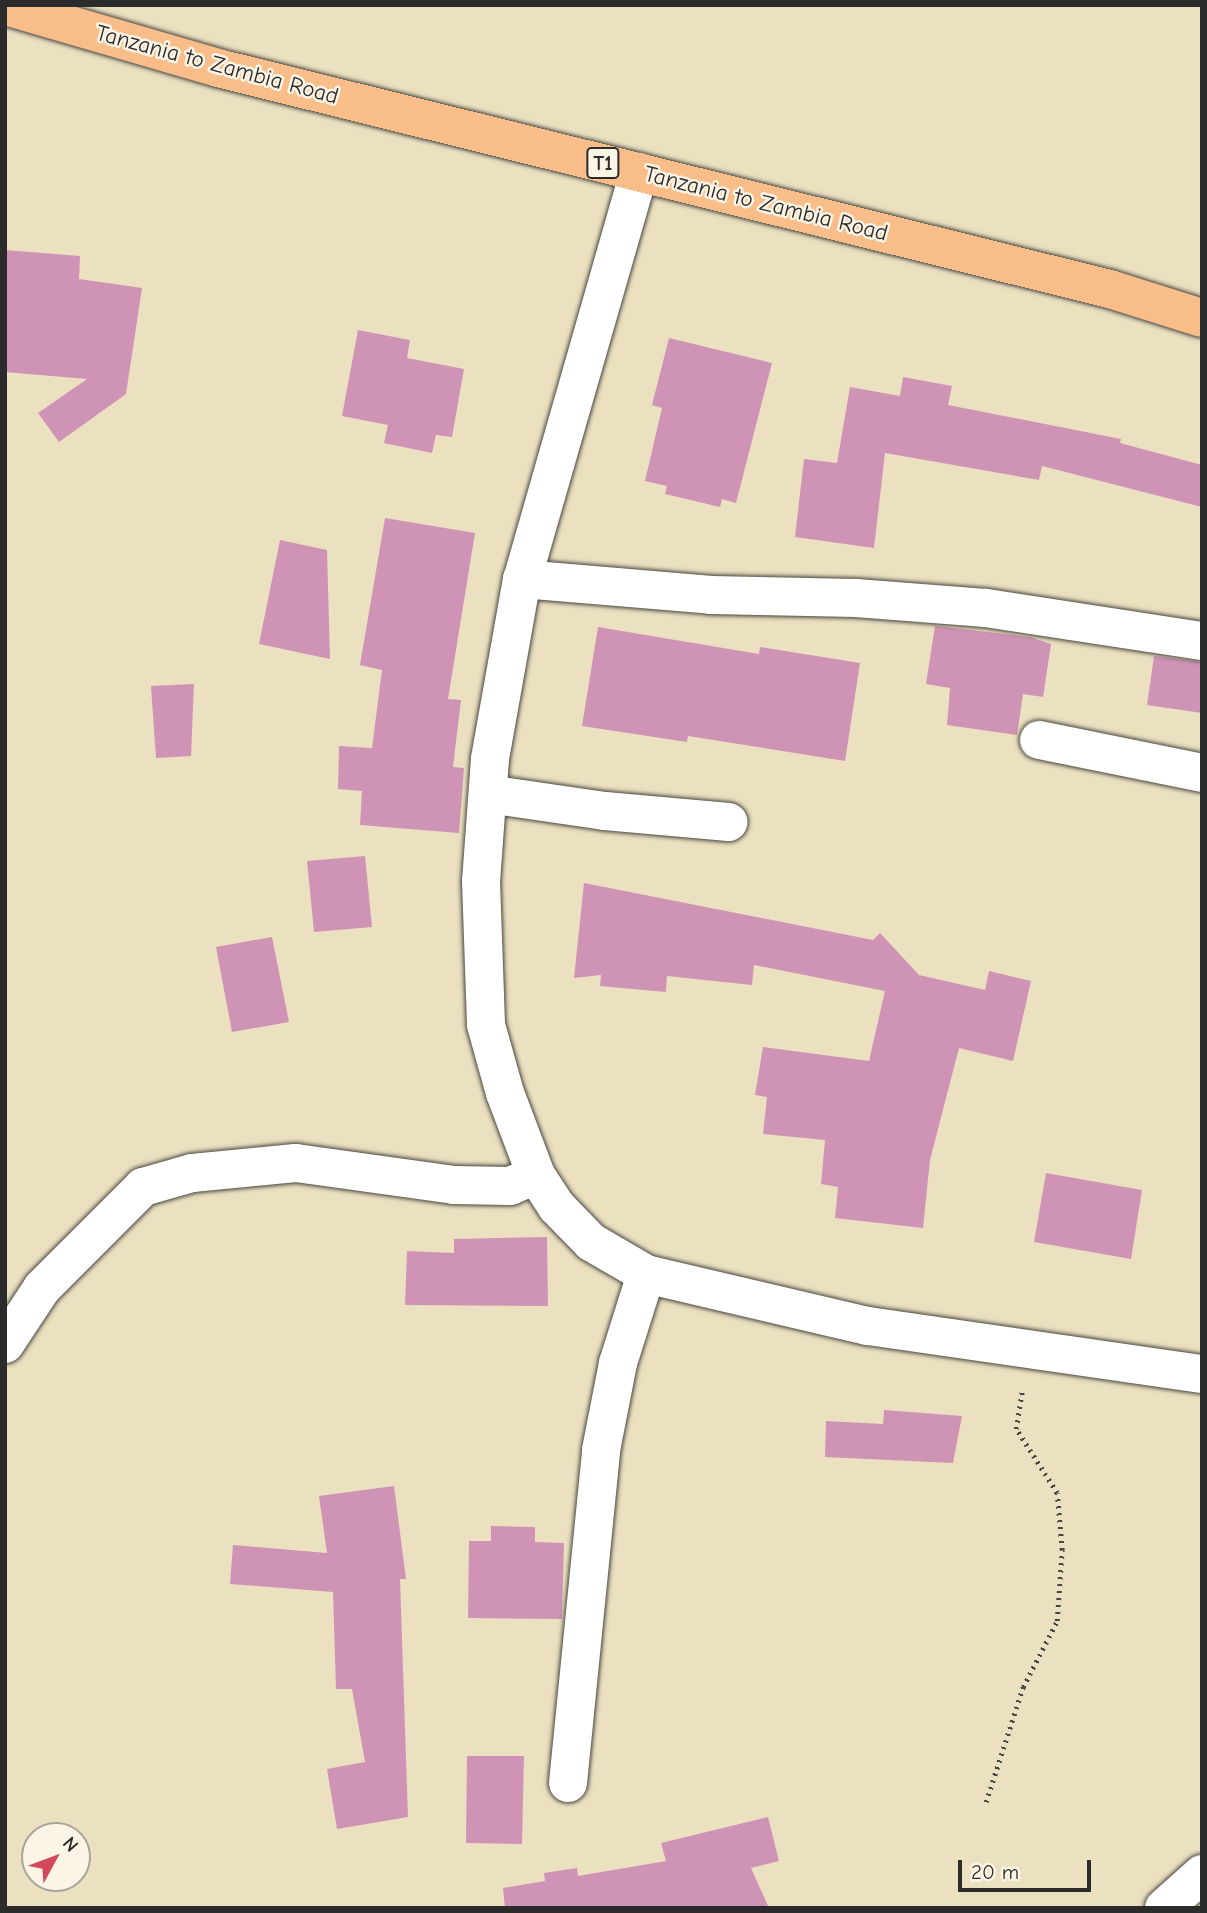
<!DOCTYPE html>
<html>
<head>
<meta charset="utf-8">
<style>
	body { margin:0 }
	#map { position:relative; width:1207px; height:1913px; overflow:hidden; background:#ebe1c0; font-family:"Comic Neue",sans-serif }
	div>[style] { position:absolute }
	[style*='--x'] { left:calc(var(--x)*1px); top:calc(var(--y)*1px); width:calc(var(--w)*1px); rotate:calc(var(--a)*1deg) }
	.building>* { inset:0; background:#cf94b5 }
	.path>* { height:4.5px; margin-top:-2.25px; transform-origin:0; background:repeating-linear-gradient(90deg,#484641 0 2px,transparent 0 7px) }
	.roads { filter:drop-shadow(0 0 2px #484641) drop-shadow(0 0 2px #484641) }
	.minor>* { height:38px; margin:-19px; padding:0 19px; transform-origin:19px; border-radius:19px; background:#fff }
	.highway>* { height:38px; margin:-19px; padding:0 19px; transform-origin:19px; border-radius:19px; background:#f8bd88 }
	span { translate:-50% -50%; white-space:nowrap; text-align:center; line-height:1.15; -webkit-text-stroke:5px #fcf5e5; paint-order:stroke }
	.shield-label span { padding:2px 5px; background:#fcf5e5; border:2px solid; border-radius:5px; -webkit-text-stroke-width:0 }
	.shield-label { font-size:21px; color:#2b2b2b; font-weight:700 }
	.street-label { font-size:23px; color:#2b2b2b }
	.frame { position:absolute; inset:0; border:7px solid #2b2b2b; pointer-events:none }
	.north { position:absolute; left:21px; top:1822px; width:70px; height:70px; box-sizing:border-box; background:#fcf5e5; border:2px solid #a8a49b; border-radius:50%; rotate:49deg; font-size:19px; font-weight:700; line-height:28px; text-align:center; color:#2b2b2b }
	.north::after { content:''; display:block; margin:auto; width:24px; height:32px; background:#d1495b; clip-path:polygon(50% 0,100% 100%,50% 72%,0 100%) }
	.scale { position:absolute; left:958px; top:1860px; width:133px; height:32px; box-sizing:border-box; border:4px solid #2b2b2b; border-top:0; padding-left:9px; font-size:21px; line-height:24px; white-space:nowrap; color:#2b2b2b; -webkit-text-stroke:5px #fcf5e5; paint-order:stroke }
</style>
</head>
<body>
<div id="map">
	<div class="building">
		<i style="clip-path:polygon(5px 250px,80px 256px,79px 279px,142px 288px,126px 394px,59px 442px,38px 413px,87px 379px,5px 372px)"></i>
		<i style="clip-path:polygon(358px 330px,410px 340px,407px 358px,464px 369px,452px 437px,436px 435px,432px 453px,384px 443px,388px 425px,342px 416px)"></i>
		<i style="clip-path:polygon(669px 338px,772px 363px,736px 503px,722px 499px,720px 507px,665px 494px,667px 486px,645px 481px,662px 408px,652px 405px)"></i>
		<i style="clip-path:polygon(903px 377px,952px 386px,948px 405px,1121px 439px,1120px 443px,1202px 465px,1202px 507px,1042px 466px,1039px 480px,885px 453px,874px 548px,795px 537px,804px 459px,837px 463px,850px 387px,900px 396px)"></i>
		<i style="clip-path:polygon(385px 518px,475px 533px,448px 699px,461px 700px,453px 767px,464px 768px,459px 833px,360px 825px,362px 791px,338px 789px,339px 746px,372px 748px,382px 670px,360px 665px)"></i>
		<i style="clip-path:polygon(280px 540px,327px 550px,330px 659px,259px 644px)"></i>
		<i style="clip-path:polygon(935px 626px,1030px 637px,1051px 644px,1043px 697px,1023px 694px,1017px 735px,947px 725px,950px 688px,926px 684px)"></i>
		<i style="clip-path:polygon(598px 627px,759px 654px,760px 647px,860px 663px,845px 761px,688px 736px,687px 742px,582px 726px)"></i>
		<i style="clip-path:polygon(1154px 656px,1202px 662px,1202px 713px,1147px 705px)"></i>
		<i style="clip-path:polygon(194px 684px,191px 756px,156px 758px,151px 686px)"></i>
		<i style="clip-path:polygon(365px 856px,372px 927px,314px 932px,307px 861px)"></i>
		<i style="clip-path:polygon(584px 883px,873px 940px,880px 933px,919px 975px,985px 990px,989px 971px,1031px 981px,1013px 1061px,959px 1048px,930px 1160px,923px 1228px,835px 1218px,838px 1187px,821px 1184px,825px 1140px,763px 1134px,767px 1097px,755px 1095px,763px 1047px,869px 1061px,885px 991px,754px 965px,752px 985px,667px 976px,666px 992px,600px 986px,601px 975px,574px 978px)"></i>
		<i style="clip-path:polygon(272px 937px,289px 1022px,232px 1032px,216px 947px)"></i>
		<i style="clip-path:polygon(1046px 1173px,1142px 1190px,1131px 1259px,1034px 1242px)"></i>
		<i style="clip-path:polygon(547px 1237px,548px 1306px,405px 1305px,407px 1251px,454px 1253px,454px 1239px)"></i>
		<i style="clip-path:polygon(884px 1410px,962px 1416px,953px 1463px,825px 1457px,826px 1421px,883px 1424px)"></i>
		<i style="clip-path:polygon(394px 1486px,406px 1579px,400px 1579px,408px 1817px,337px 1829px,327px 1769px,365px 1762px,352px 1689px,336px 1689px,333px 1592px,230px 1584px,233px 1545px,327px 1553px,319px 1496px)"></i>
		<i style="clip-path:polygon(491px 1526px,535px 1527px,535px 1542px,564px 1543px,562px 1619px,468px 1618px,469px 1541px,491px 1541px)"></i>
		<i style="clip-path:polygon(467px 1756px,524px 1756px,522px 1844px,466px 1843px)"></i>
		<i style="clip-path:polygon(768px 1817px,779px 1861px,751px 1868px,769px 1908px,505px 1908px,503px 1888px,545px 1881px,544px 1873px,577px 1868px,578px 1876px,666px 1861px,661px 1843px)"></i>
	</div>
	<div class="path">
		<i style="--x:986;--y:1802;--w:121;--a:-72.2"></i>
		<i style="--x:1023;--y:1687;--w:74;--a:-62.7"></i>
		<i style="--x:1057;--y:1621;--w:71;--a:-86"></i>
		<i style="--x:1062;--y:1550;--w:57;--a:-95"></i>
		<i style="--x:1057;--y:1493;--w:76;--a:-122.6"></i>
		<i style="--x:1016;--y:1429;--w:39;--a:-81"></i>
	</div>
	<div class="roads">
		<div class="minor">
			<i style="--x:639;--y:172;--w:423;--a:106"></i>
			<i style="--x:522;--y:579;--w:183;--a:100.1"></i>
			<i style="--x:490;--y:759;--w:122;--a:94.2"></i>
			<i style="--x:481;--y:881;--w:144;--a:88"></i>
			<i style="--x:486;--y:1025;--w:71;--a:74.4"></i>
			<i style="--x:505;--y:1093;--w:88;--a:69.3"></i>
			<i style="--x:536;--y:1175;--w:38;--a:57"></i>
			<i style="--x:557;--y:1207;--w:49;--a:45.8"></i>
			<i style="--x:591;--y:1242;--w:64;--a:30.2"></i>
			<i style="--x:646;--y:1274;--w:228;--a:13.2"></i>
			<i style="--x:868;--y:1326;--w:337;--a:8.2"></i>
			<i style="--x:522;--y:579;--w:190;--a:4.8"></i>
			<i style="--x:711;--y:595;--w:145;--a:1.2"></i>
			<i style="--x:856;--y:598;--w:130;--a:4.4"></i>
			<i style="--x:986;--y:608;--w:219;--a:8.7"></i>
			<i style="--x:1039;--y:740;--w:166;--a:11.4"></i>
			<i style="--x:488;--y:794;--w:118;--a:8.3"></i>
			<i style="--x:605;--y:811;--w:124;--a:5.1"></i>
			<i style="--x:5;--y:1344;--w:67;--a:-56.5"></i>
			<i style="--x:42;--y:1288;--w:143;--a:-45"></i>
			<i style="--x:143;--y:1187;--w:51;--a:-15.9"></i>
			<i style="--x:192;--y:1173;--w:104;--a:-5.5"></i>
			<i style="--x:296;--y:1163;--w:160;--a:7.9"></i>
			<i style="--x:454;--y:1185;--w:56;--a:1"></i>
			<i style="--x:510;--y:1186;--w:28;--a:-23"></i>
			<i style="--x:568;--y:1783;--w:335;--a:-84.3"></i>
			<i style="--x:601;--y:1450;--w:89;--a:-78.9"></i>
			<i style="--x:618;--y:1363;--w:93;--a:-72.5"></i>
			<i style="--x:1164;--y:1908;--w:51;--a:-41.8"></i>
		</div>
		<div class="highway">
			<i style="--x:5;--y:6;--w:222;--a:16.2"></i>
			<i style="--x:218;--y:68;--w:919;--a:13.92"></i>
			<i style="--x:1110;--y:289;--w:96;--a:17.5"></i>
		</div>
	</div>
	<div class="shield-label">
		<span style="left:603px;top:163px">T1</span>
	</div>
	<div class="street-label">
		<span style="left:217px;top:65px;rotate:15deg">Tanzania to Zambia Road</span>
		<span style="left:766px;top:204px;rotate:14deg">Tanzania to Zambia Road</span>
	</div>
	<div class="frame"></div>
	<div class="north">N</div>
	<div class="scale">20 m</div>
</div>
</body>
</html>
